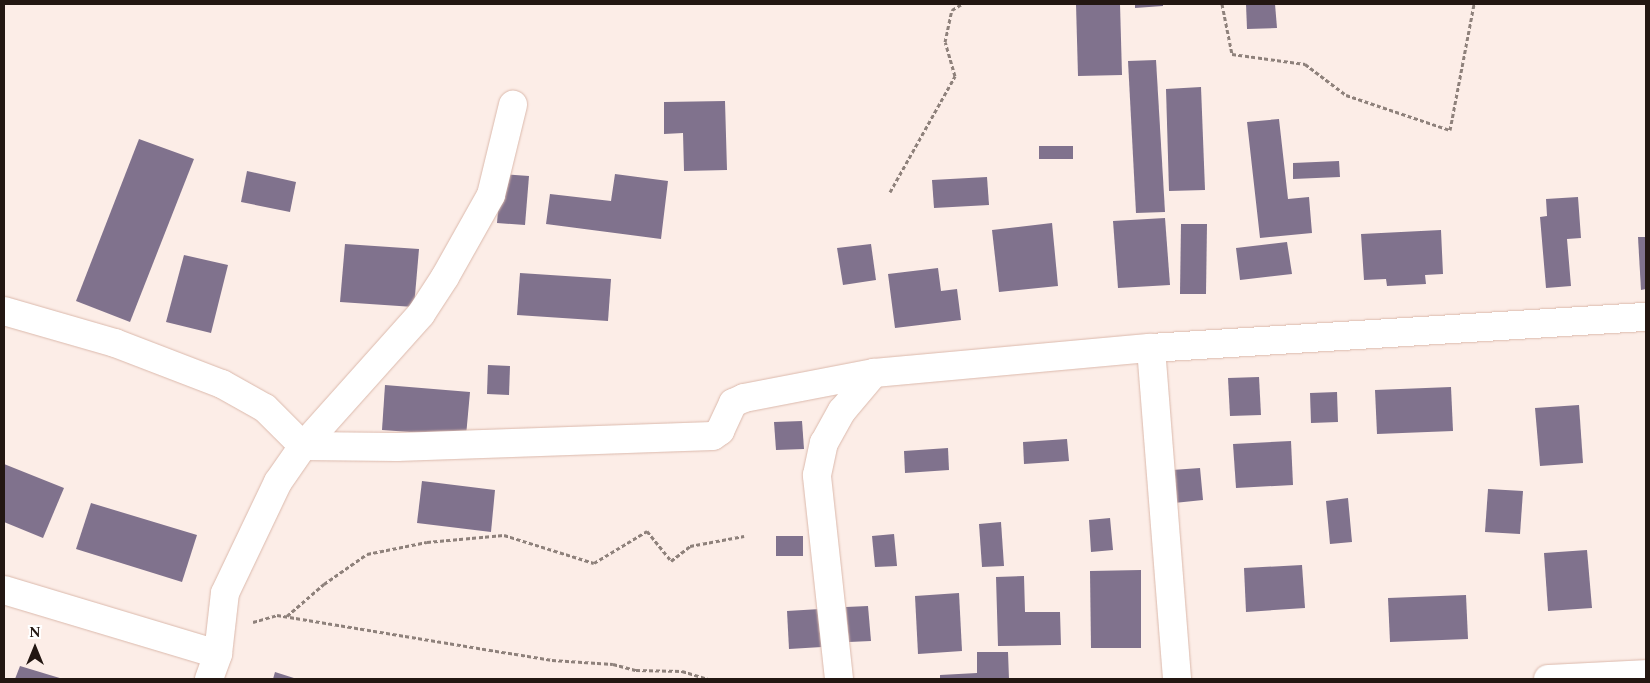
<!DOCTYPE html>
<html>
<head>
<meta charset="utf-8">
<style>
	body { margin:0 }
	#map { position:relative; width:1650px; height:683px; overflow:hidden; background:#fcede7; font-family:Spectral,serif }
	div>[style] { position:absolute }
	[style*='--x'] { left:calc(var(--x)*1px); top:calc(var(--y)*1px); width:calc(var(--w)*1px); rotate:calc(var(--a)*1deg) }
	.building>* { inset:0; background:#80728d }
	.path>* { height:3px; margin-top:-1.5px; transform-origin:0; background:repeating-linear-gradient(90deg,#8e817b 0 4px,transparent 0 6.5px) }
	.roads { filter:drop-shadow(0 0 1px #dbb9ac) drop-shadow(0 0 1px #dbb9ac) }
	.minor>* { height:28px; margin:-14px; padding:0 14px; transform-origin:14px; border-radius:14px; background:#fff }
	span { translate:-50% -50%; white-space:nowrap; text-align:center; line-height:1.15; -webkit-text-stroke:5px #fff; paint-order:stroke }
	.frame { position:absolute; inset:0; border:5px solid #231712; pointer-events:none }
	.north { position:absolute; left:10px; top:623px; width:50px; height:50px; -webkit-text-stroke:4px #fff; paint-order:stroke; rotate:0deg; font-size:14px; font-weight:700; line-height:20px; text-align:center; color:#231712 }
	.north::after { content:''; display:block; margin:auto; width:18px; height:22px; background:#231712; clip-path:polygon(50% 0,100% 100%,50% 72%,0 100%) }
</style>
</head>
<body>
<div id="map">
	<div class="building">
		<i style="clip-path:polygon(1076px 4px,1120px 4px,1122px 75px,1078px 76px)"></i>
		<i style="clip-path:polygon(1135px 4px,1163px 4px,1163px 6px,1135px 8px)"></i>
		<i style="clip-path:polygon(1246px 4px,1275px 4px,1277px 28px,1247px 29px)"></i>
		<i style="clip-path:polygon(1156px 60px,1165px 212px,1136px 213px,1128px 61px)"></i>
		<i style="clip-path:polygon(1201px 87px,1205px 190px,1169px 191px,1166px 89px)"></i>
		<i style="clip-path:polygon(725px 101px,727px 170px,684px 171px,683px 133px,664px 134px,664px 102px)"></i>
		<i style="clip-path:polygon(1279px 119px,1288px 199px,1309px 197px,1312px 233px,1260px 238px,1247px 122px)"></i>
		<i style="clip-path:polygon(139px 139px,194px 159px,130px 322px,76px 301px)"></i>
		<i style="clip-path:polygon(1039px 146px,1073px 146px,1073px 159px,1039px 159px)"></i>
		<i style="clip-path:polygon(1339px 161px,1340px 177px,1293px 179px,1293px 163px)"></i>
		<i style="clip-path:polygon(247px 171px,296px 182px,290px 212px,241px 202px)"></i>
		<i style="clip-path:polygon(501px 174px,529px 176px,525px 225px,497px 223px)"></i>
		<i style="clip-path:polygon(615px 174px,668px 181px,661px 239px,546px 224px,550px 194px,611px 201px)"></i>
		<i style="clip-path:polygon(987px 177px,989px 205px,934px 208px,932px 180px)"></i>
		<i style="clip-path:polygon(1578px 197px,1581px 238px,1567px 239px,1571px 286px,1546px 288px,1540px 217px,1547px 216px,1546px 199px)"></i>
		<i style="clip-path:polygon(1165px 218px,1170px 285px,1118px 288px,1113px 221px)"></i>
		<i style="clip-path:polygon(1052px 223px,1058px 286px,999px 292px,992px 230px)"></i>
		<i style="clip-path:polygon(1181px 224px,1207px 224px,1206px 294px,1180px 294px)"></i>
		<i style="clip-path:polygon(1441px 230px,1443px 274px,1425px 275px,1426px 284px,1387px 286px,1386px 279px,1364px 280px,1361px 234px)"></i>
		<i style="clip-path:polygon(1638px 237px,1646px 237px,1646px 289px,1641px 290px)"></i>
		<i style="clip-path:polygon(1287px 242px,1292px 274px,1240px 280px,1236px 248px)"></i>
		<i style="clip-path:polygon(345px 244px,419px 249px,414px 307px,340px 302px)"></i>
		<i style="clip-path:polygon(871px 244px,876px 280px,843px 285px,837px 248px)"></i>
		<i style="clip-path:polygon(184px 255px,228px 265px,211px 333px,166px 322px)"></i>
		<i style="clip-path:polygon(938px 268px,941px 291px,957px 289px,961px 320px,895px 328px,888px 274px)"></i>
		<i style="clip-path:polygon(520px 273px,611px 279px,608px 321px,517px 315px)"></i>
		<i style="clip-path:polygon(488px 365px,510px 366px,509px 395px,487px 394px)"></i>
		<i style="clip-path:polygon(1259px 377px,1261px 415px,1230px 416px,1228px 378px)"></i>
		<i style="clip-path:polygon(385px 385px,470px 392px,466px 436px,382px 430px)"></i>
		<i style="clip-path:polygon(1451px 387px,1453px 431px,1377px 434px,1375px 390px)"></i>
		<i style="clip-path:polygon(1337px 392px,1338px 422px,1311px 423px,1310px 393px)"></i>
		<i style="clip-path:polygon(1579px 405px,1583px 463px,1540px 466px,1535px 408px)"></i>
		<i style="clip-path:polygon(802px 421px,804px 449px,776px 450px,774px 422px)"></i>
		<i style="clip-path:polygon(1067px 439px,1069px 461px,1024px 464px,1023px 442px)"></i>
		<i style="clip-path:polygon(1291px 441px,1293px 485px,1236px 488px,1233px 444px)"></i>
		<i style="clip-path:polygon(948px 448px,949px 470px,905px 473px,904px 451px)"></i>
		<i style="clip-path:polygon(4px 464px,64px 488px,43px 538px,4px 522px)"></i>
		<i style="clip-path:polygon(1200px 468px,1203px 500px,1174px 503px,1172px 470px)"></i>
		<i style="clip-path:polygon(422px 481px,495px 490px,491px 532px,417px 523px)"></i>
		<i style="clip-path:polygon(1488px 489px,1523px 491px,1520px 534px,1485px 532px)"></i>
		<i style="clip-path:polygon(1348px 498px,1352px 542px,1330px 544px,1326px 501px)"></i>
		<i style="clip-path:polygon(91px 503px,197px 535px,182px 582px,76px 549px)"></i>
		<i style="clip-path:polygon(1110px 518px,1113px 550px,1091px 552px,1089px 520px)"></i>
		<i style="clip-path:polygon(1001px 522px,1004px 566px,982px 567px,979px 524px)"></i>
		<i style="clip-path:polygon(894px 534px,897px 566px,875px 567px,872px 536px)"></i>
		<i style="clip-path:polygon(776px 536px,803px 536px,803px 556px,776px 556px)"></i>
		<i style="clip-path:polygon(1587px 550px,1592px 608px,1548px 611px,1544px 553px)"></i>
		<i style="clip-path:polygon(1302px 565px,1305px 608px,1246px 612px,1244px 568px)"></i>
		<i style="clip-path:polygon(1141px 570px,1141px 648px,1091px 648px,1090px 571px)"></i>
		<i style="clip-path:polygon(1024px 576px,1025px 612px,1060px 612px,1061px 645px,998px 646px,996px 577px)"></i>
		<i style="clip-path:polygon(959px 593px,962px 651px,918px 654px,915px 596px)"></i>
		<i style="clip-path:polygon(1466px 595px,1468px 639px,1390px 642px,1388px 598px)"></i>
		<i style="clip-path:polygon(868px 606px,871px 641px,849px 642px,846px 607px)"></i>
		<i style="clip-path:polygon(820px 609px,822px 647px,789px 649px,787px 611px)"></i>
		<i style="clip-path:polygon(977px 652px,1008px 652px,1009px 679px,940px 679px,940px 675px,977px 673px)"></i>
		<i style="clip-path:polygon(20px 666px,63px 679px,15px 679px)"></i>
		<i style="clip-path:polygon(275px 672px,297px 679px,273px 679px)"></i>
	</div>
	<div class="path">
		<i style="--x:1222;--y:4;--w:51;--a:78.7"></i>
		<i style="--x:1232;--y:54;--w:74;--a:7.8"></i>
		<i style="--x:1305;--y:64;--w:51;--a:37.1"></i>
		<i style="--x:1346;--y:95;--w:110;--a:18.6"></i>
		<i style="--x:1450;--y:130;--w:128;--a:-79.2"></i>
		<i style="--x:890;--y:192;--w:133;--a:-60.7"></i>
		<i style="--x:955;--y:76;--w:35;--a:-106"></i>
		<i style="--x:945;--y:42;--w:33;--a:-78"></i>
		<i style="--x:952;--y:10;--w:12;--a:-31"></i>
		<i style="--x:287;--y:616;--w:49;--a:-40.9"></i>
		<i style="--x:324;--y:584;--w:52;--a:-34.9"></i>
		<i style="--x:367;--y:554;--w:61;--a:-11.3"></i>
		<i style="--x:427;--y:542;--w:77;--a:-5.2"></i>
		<i style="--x:504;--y:535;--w:94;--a:17.3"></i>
		<i style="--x:594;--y:563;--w:62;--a:-31.1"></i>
		<i style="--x:647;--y:531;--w:38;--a:51"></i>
		<i style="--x:671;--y:561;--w:24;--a:-38"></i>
		<i style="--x:690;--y:546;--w:55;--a:-10.5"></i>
		<i style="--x:253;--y:622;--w:25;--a:-16"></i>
		<i style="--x:277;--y:615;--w:279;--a:9.3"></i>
		<i style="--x:552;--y:660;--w:61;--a:3.8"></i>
		<i style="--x:613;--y:664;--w:24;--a:15"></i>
		<i style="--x:636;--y:670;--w:46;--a:1.2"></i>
		<i style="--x:682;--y:671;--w:27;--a:17"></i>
	</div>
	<div class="roads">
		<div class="minor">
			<i style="--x:4;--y:311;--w:116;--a:16.1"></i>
			<i style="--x:115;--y:343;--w:115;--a:21"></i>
			<i style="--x:222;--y:384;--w:49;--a:29.2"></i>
			<i style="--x:265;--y:408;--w:54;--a:45"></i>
			<i style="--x:303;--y:446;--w:94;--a:0.6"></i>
			<i style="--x:397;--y:447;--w:316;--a:-2"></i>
			<i style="--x:713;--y:436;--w:9;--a:-36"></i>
			<i style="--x:720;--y:431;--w:31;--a:-65"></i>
			<i style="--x:733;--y:403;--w:12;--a:-24"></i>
			<i style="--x:744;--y:398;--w:132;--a:-10.9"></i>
			<i style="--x:874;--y:373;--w:278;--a:-5.2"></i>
			<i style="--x:1151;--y:348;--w:496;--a:-3.6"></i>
			<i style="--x:1151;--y:348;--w:332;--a:85.5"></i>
			<i style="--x:4;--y:590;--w:223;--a:16.7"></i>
			<i style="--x:209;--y:679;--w:27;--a:-70"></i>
			<i style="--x:218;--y:654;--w:61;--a:-83.5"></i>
			<i style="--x:225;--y:593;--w:123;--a:-64.5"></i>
			<i style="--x:278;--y:482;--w:44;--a:-55.2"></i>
			<i style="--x:303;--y:446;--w:177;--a:-48.2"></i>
			<i style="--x:421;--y:314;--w:44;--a:-57"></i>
			<i style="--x:445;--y:277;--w:94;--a:-60.7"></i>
			<i style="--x:491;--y:195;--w:93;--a:-76.3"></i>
			<i style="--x:839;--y:679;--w:205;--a:-96.2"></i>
			<i style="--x:817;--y:475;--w:33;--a:-78"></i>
			<i style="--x:824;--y:443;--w:37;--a:-61"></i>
			<i style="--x:842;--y:411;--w:50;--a:-49.9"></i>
			<i style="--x:1548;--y:679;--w:98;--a:-2.9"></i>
		</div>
	</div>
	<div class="frame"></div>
	<div class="north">N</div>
</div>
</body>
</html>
